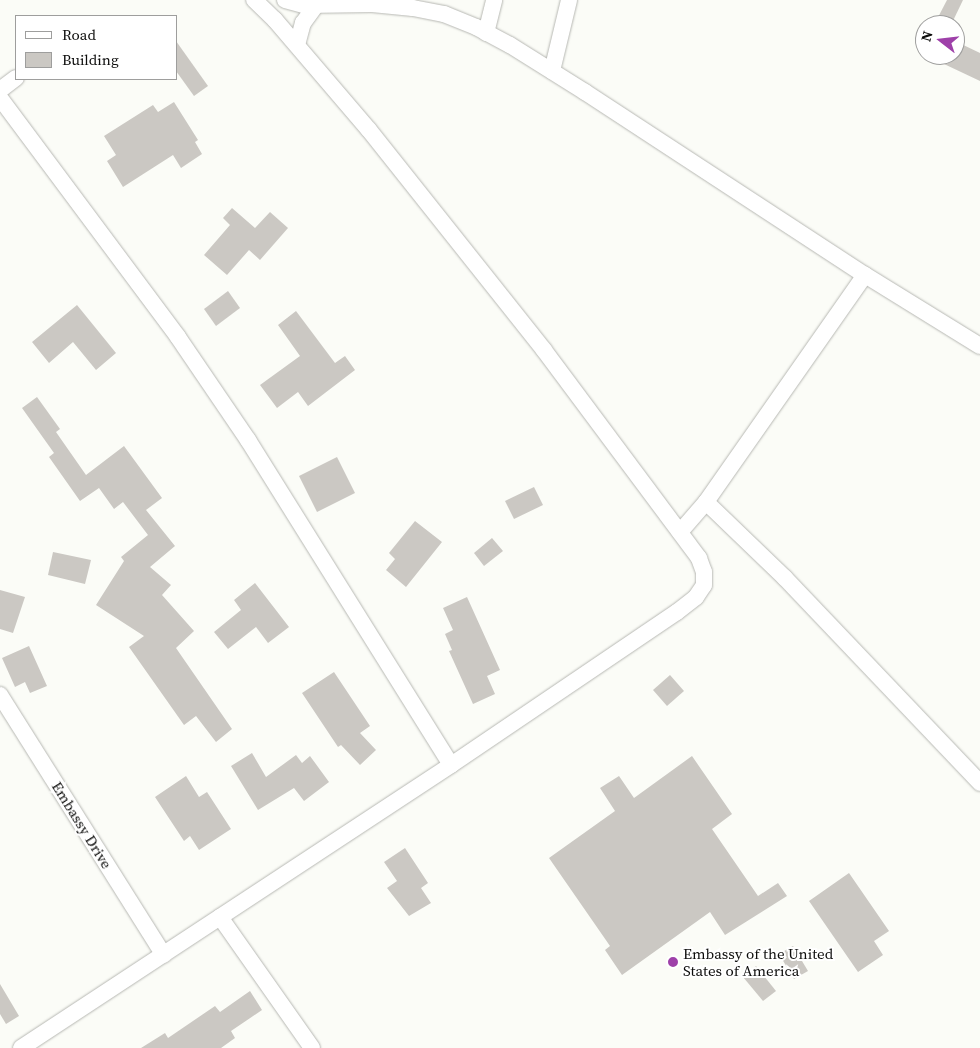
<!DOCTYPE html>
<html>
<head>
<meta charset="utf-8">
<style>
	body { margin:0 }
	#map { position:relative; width:980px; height:1048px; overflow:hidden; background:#fbfcf7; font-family:"Source Serif 4",serif }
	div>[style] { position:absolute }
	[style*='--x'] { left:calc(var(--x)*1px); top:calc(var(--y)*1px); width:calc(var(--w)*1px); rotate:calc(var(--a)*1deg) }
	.building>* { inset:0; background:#cbc8c3 }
	.roads { filter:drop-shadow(0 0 1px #b7b8b3) drop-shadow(0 0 1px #b7b8b3) }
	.minor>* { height:16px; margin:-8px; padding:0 8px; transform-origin:8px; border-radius:8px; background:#fff }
	.dots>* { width:14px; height:14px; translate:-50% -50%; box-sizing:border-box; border:2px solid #fff; border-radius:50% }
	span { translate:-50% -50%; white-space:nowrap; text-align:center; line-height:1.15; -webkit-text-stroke:4px #fff; paint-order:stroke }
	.street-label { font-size:15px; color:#0c0c0b }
	.poi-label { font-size:15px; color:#0c0c0b }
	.left { translate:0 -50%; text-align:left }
	.legend { position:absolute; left:15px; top:15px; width:162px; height:65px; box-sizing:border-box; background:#fff; border:1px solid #9e9e9d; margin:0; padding:6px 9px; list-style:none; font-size:15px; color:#0c0c0b }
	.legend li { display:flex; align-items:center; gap:10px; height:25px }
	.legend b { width:25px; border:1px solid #9e9e9d }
	.north { position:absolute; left:915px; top:15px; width:50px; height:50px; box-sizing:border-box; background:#fff; border:1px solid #9e9e9d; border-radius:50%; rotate:286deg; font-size:14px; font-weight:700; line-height:20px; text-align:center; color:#0c0c0b }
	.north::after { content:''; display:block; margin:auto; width:18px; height:22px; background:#9e40a9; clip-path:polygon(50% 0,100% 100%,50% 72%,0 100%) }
</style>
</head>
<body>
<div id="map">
	<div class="building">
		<i style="clip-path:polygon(947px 0,963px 0,951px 25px,934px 25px)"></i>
		<i style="clip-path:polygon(176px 41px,208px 86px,194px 96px,176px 71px)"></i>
		<i style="clip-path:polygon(955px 41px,980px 53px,980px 81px,925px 55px,955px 55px)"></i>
		<i style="clip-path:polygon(174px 102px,198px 140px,195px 142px,202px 154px,181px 168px,173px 155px,123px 187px,107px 161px,116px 155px,104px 136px,153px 105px,158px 112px)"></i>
		<i style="clip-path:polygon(232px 208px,255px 228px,270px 212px,288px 228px,260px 260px,249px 250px,227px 275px,204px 255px,230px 225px,223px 218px)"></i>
		<i style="clip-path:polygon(228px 291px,240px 308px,216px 326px,204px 309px)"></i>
		<i style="clip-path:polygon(77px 305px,116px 353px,96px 370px,73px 342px,49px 363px,32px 342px)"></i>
		<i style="clip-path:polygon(296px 311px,335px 363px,345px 356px,355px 370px,308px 406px,298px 392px,277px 408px,260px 385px,300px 356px,278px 325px)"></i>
		<i style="clip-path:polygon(37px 397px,60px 429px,56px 432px,86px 475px,124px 446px,162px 498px,146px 510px,175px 546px,150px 567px,171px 585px,162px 595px,194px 631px,176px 648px,232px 729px,216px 742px,196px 716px,184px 725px,129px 647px,144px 636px,96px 605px,124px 561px,121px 557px,148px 535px,123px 502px,114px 509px,99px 488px,80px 501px,49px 457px,54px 453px,22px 408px)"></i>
		<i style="clip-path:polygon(337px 457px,355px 493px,317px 512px,299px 476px)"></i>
		<i style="clip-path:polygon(534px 487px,543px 505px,514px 519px,505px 501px)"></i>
		<i style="clip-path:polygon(415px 521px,442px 542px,406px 587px,386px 570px,395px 559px,389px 553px)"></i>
		<i style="clip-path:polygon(492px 538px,503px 551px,484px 566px,474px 553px)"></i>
		<i style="clip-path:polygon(53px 552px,91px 560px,85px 584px,48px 575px)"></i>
		<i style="clip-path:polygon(255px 583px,289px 627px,268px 643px,256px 627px,228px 649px,214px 632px,241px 610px,234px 600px)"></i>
		<i style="clip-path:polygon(0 590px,25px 597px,13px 633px,0 629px)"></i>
		<i style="clip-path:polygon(467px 597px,500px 670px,487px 676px,495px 694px,473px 704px,449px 651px,452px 650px,445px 634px,453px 630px,443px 608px)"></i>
		<i style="clip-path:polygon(29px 646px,47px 686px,30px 693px,25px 682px,15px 687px,2px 658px)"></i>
		<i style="clip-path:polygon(334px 672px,370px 726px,360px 733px,376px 750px,360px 765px,341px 745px,338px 747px,302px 693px)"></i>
		<i style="clip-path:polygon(670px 675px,684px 691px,667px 706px,653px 690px)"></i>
		<i style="clip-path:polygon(252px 753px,266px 777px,296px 755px,302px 763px,310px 756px,329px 782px,304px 801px,294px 788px,258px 810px,231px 766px)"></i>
		<i style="clip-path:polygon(692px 756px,732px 814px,712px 829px,758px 896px,778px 883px,787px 896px,725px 935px,710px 912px,622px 975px,605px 950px,610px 946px,549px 858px,615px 811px,600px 788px,619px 776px,634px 798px)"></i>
		<i style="clip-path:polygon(186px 776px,199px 797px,207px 792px,231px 829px,199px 850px,190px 836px,184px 841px,155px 797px)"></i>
		<i style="clip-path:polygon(405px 848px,428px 883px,421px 888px,431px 903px,409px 916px,387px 888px,397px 881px,384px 862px)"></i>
		<i style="clip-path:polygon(849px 873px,889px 931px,874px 941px,883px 955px,858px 972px,809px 901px)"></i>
		<i style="clip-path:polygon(793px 946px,808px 971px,794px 979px,779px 954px)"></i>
		<i style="clip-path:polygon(756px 966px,776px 991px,763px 1001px,743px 977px)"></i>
		<i style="clip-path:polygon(0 984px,19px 1016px,6px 1024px,0 1014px)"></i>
		<i style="clip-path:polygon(250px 991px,262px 1010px,231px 1031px,235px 1038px,221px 1048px,141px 1048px,165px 1033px,168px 1038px,215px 1006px,220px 1012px)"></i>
	</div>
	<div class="roads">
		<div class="minor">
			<i style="--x:285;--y:0;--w:20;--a:15"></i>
			<i style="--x:304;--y:5;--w:68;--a:-0.8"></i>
			<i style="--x:372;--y:4;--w:41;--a:5.6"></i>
			<i style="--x:413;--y:8;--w:32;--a:11"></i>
			<i style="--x:444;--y:14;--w:35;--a:22"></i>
			<i style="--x:476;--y:27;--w:38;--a:28"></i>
			<i style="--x:510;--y:45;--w:89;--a:32.1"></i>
			<i style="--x:585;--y:92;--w:334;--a:33.2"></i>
			<i style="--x:865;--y:275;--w:135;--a:31.7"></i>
			<i style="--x:486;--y:33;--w:34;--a:-76"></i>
			<i style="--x:297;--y:45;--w:23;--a:-75"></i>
			<i style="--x:303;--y:23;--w:22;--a:-54"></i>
			<i style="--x:552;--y:71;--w:73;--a:-76.5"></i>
			<i style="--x:0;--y:90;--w:20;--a:-37"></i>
			<i style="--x:0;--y:98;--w:298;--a:53.3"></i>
			<i style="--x:178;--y:337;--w:125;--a:55.8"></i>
			<i style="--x:248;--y:440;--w:383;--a:58"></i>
			<i style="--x:706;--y:502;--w:110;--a:43.9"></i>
			<i style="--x:785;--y:578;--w:283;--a:46.4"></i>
			<i style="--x:680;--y:532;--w:40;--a:-49"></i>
			<i style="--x:706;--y:502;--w:277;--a:-55"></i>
			<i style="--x:0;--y:695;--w:307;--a:57.8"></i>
			<i style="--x:220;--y:917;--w:160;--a:54.9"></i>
			<i style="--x:21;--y:1048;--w:515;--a:-33.35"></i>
			<i style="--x:451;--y:765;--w:273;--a:-34.1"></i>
			<i style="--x:677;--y:612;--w:24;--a:-38"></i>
			<i style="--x:696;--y:597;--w:14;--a:-56"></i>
			<i style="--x:704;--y:585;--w:13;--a:-90"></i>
			<i style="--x:704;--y:572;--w:15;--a:-110"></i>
			<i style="--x:699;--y:558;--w:259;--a:-126.7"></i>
			<i style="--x:544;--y:350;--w:281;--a:-128.5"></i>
			<i style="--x:369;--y:130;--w:145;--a:-130.5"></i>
			<i style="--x:275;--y:20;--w:29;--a:-136"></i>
		</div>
	</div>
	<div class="dots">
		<i style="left:673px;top:962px;background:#9e40a9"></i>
	</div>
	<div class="street-label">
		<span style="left:82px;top:825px;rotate:58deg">Embassy Drive</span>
	</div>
	<div class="poi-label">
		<span class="left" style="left:683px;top:962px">Embassy of the United<br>States of America</span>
	</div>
	<ul class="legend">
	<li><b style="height:6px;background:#fff"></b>Road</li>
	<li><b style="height:14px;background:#cbc8c3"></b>Building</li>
	</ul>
	<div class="north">N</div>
</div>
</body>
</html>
